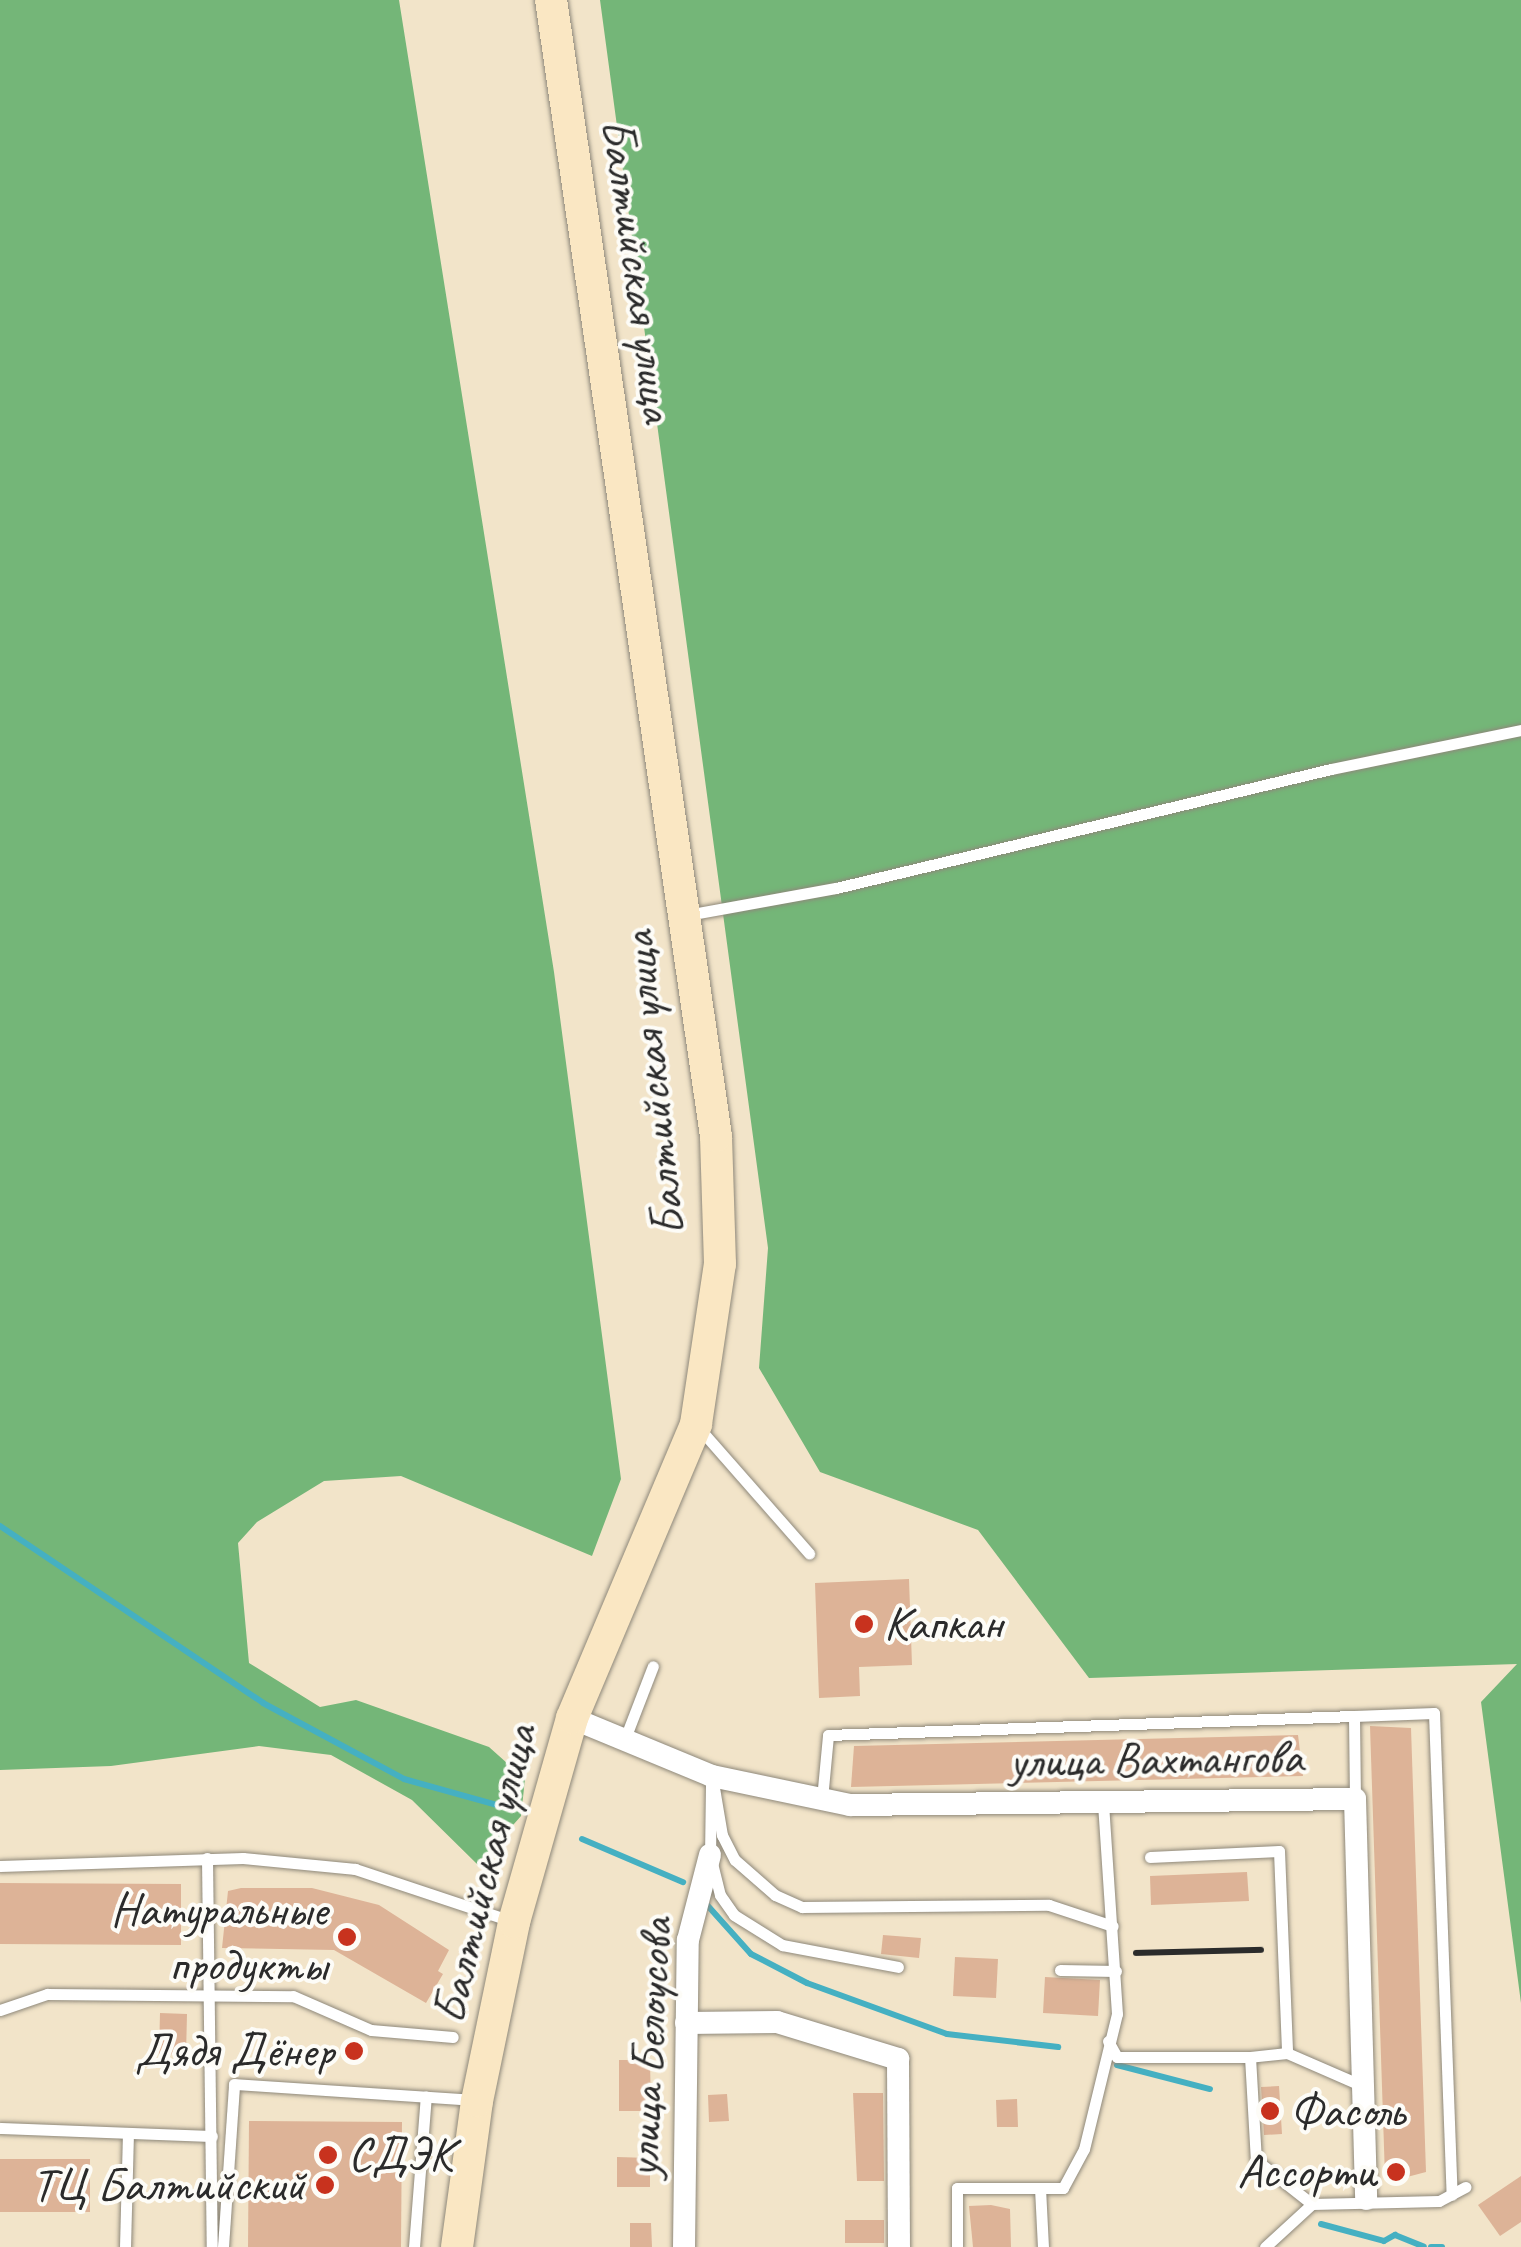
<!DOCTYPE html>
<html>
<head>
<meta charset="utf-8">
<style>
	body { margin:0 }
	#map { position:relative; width:1521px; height:2247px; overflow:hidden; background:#f2e4c9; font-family:Caveat,sans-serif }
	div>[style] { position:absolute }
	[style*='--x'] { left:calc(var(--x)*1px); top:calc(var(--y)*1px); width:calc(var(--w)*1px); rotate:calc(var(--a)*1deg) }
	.forest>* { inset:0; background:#74b678 }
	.stream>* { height:6px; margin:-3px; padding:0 3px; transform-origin:3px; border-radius:3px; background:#45b0c2 }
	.building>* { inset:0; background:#ddb397 }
	.roads { filter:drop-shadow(0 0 2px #8e887a) drop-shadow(0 0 2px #8e887a) }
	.lane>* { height:11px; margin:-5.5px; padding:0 5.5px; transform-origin:5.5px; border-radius:5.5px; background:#fff }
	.street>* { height:22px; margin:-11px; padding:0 11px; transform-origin:11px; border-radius:11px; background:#fff }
	.secondary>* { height:32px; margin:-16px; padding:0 16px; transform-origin:16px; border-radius:16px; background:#fae7c3 }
	.rail>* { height:6px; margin:-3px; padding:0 3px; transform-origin:3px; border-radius:3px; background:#2b2b2b }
	.dots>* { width:28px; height:28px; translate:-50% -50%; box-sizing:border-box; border:5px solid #fdfcf7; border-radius:50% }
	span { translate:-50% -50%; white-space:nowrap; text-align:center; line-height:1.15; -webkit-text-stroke:8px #fdfcf7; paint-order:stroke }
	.street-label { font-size:48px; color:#2b2b2b }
	.poi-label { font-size:48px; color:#2b2b2b }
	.left { translate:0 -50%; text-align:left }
	.right { translate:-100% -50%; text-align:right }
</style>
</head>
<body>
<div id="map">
	<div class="forest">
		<i style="clip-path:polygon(0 0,399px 0,554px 972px,621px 1479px,592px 1556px,401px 1476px,324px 1481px,257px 1522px,238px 1543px,249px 1663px,320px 1707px,356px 1700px,489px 1747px,525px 1779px,521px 1816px,478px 1865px,412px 1800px,331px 1755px,259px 1746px,111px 1766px,0 1770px)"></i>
		<i style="clip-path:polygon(600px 0,1521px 0,1521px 2003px,1481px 1702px,1517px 1664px,1089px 1678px,978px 1530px,820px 1472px,759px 1368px,768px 1248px)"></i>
	</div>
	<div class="stream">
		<i style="--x:0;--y:1526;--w:317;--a:33.9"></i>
		<i style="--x:263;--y:1703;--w:160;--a:28.3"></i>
		<i style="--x:404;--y:1779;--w:97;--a:15.6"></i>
		<i style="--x:582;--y:1839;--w:110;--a:23.1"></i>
		<i style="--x:708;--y:1906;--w:64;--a:48.1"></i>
		<i style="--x:751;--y:1954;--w:63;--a:27.4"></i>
		<i style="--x:807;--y:1983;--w:149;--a:20"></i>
		<i style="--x:947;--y:2034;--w:112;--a:6.7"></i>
		<i style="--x:1117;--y:2065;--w:96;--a:14.5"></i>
		<i style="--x:1321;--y:2224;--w:65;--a:15.1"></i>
		<i style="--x:1384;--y:2241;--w:13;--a:-29"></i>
		<i style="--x:1395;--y:2235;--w:31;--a:22"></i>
		<i style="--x:1431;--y:2247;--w:11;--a:0"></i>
	</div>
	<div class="building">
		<i style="clip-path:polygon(909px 1579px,912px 1665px,859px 1667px,860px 1696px,819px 1698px,815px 1583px)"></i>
		<i style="clip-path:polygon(1370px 1726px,1411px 1728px,1426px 2172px,1407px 2177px,1385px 2177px)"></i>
		<i style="clip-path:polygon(1298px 1735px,1303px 1776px,851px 1787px,854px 1746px)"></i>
		<i style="clip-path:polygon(1247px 1872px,1249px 1901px,1151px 1905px,1150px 1876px)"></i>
		<i style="clip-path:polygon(0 1883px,181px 1884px,181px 1945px,0 1944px)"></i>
		<i style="clip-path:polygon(241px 1888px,312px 1888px,379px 1905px,449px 1950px,438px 1971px,443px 1974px,426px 2003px,334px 1950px,222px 1948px,228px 1891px)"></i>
		<i style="clip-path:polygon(883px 1935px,921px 1938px,919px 1958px,881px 1954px)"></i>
		<i style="clip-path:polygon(955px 1957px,998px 1959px,996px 1998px,953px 1996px)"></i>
		<i style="clip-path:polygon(1045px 1977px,1100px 1980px,1098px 2016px,1043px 2013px)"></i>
		<i style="clip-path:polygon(160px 2013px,187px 2014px,186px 2055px,159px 2054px)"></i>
		<i style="clip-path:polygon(619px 2060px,650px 2060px,651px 2111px,619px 2111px)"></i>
		<i style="clip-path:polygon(1279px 2086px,1282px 2134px,1264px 2135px,1261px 2087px)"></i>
		<i style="clip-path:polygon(853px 2093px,883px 2093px,884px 2181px,857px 2181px)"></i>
		<i style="clip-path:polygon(727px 2094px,729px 2121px,709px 2122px,708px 2095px)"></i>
		<i style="clip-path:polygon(1017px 2099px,1018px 2127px,997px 2127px,996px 2100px)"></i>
		<i style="clip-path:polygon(249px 2121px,402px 2122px,401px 2247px,248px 2247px)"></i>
		<i style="clip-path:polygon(617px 2157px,650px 2158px,650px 2187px,617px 2187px)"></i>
		<i style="clip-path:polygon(0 2159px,90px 2159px,90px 2212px,0 2212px)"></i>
		<i style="clip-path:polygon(1521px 2176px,1521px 2222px,1500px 2236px,1478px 2205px)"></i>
		<i style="clip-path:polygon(991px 2205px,1010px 2209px,1011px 2247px,973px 2247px,969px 2206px)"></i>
		<i style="clip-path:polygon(845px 2220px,884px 2220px,884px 2243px,845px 2243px)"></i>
		<i style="clip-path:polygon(630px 2223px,651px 2223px,652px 2247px,630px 2247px)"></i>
	</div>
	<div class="roads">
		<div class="lane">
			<i style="--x:687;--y:915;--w:151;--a:-10.3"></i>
			<i style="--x:836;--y:888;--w:509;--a:-13.52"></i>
			<i style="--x:1331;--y:769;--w:194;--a:-11.6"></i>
			<i style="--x:699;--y:1428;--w:167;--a:48.7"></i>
			<i style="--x:624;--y:1741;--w:80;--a:-68.9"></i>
			<i style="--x:712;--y:1776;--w:60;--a:80.4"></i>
			<i style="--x:722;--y:1835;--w:28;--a:63"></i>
			<i style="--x:735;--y:1860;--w:53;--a:41.2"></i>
			<i style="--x:775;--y:1895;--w:30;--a:24"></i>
			<i style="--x:802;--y:1907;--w:247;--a:-0.5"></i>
			<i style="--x:1049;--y:1905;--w:67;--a:18.2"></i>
			<i style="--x:711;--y:1785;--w:70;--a:90.8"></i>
			<i style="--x:710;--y:1855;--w:41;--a:76"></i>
			<i style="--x:720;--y:1895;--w:24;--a:55"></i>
			<i style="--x:734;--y:1915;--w:57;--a:32"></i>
			<i style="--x:782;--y:1945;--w:118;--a:10.7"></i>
			<i style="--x:822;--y:1799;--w:64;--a:-84.6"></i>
			<i style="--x:828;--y:1735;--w:526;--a:-2.07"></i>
			<i style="--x:1355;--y:1799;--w:83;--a:-90.7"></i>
			<i style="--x:1354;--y:1716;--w:80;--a:-2.1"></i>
			<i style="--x:1434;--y:1713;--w:482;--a:87.9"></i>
			<i style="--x:1150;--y:1857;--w:129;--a:-2.7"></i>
			<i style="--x:1279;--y:1851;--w:202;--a:87.7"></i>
			<i style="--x:1287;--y:2053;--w:37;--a:174"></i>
			<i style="--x:1250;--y:2057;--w:103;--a:86.7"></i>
			<i style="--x:1256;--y:2160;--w:71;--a:38.2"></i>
			<i style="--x:207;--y:1858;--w:389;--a:89.3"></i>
			<i style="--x:0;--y:1866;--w:243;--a:-1.9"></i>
			<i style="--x:243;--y:1858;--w:113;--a:5.6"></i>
			<i style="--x:355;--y:1869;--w:164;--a:18.4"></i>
			<i style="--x:1060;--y:1970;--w:56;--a:1"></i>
			<i style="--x:0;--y:2010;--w:50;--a:-18.8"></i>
			<i style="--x:47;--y:1994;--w:246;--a:0.5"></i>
			<i style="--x:293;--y:1996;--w:85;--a:23.6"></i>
			<i style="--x:371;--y:2030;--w:82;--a:4.9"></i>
			<i style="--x:1108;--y:2041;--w:18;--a:61"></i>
			<i style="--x:1117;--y:2057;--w:133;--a:0"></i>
			<i style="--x:1287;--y:2053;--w:83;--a:23.5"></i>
			<i style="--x:0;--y:2128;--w:212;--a:2.2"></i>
			<i style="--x:1040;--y:2188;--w:59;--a:87.1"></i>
			<i style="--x:125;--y:2247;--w:112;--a:-88.5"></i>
			<i style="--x:223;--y:2247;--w:163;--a:-86.1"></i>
			<i style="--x:234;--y:2084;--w:240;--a:3.8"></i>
			<i style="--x:414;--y:2247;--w:151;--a:-85.5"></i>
			<i style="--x:957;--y:2247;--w:59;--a:-90"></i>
			<i style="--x:957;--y:2188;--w:106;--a:0"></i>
			<i style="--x:1063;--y:2188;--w:44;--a:-61.7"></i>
			<i style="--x:1084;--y:2149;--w:139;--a:-76.3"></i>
			<i style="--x:1117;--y:2014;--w:212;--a:-93.8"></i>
			<i style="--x:1265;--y:2247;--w:64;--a:-42.5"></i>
			<i style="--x:1312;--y:2204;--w:127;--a:-1.4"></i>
			<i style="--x:1439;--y:2201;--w:30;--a:-28"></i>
		</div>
		<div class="street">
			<i style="--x:572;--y:1718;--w:152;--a:22.5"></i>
			<i style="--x:712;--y:1776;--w:141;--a:11.9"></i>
			<i style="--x:850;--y:1805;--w:505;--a:-0.68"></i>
			<i style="--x:1355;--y:1799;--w:400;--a:88.4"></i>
			<i style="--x:686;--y:2023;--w:91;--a:-0.6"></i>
			<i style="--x:777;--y:2022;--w:127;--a:17"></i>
			<i style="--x:898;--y:2059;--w:188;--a:89.7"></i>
			<i style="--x:684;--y:2247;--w:307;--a:-89.3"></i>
			<i style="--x:688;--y:1940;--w:88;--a:-75.5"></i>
		</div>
		<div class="secondary">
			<i style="--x:457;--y:2247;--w:147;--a:-82.2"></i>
			<i style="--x:477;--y:2101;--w:183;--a:-78.3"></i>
			<i style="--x:514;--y:1922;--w:212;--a:-74.1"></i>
			<i style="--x:572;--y:1718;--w:319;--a:-67.1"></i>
			<i style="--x:696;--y:1424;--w:162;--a:-81.5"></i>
			<i style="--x:720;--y:1264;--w:128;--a:-91.8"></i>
			<i style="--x:716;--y:1136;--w:1148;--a:-98.26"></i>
		</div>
	</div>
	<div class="rail">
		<i style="--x:1136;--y:1953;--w:125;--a:-1.4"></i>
	</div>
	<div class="dots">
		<i style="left:864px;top:1624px;background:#c8321e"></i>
		<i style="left:347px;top:1937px;background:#c8321e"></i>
		<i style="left:354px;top:2051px;background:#c8321e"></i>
		<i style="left:1270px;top:2111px;background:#c8321e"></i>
		<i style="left:328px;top:2155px;background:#c8321e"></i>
		<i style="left:1396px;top:2172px;background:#c8321e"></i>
		<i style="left:325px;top:2185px;background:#c8321e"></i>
	</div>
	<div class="street-label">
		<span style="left:638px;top:270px;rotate:82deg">Балтийская улица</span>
		<span style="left:653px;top:1084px;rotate:-96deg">Балтийская улица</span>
		<span style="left:1156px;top:1759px;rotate:-1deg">улица Вахтангова</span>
		<span style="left:484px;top:1874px;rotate:-76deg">Балтийская улица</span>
		<span style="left:649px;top:2048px;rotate:-87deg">улица Белоусова</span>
	</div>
	<div class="poi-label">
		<span class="left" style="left:884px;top:1624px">Капкан</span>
		<span class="right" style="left:327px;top:1937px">Натуральные<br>продукты</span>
		<span class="right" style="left:334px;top:2051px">Дядя Дёнер</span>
		<span class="left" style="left:1290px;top:2111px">Фасоль</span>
		<span class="left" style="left:348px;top:2155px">СДЭК</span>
		<span class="right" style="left:1376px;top:2172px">Ассорти</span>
		<span class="right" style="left:305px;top:2185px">ТЦ Балтийский</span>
	</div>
</div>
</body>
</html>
